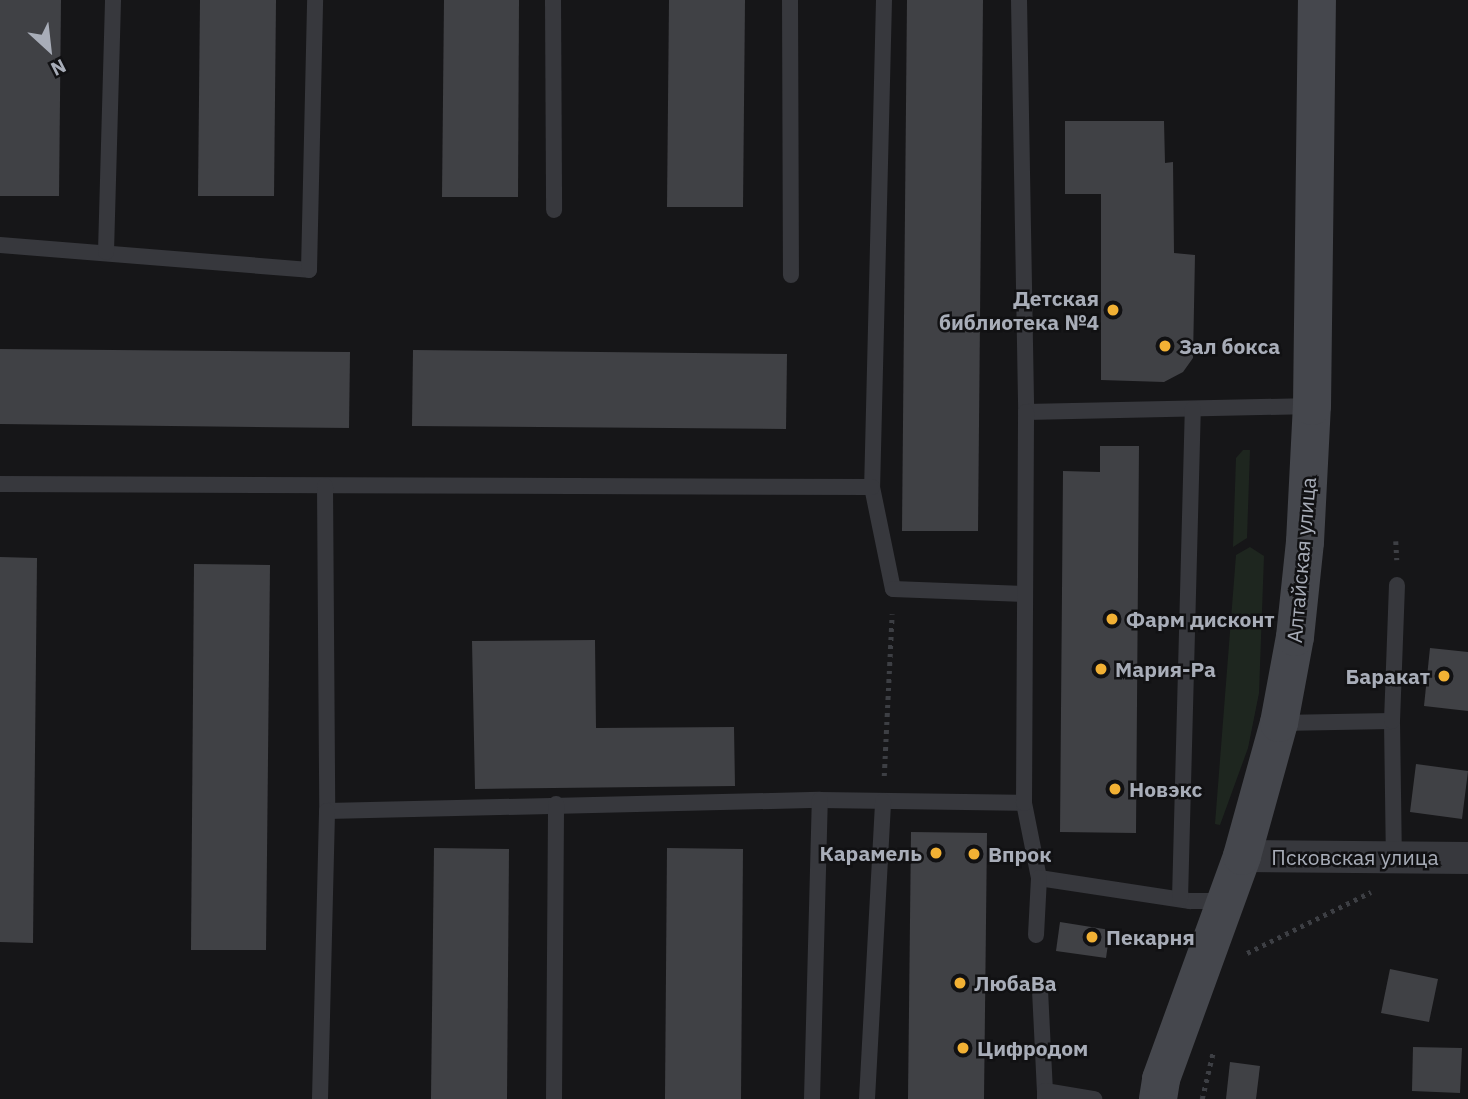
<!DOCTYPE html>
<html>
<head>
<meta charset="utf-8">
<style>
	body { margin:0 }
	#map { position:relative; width:1468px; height:1099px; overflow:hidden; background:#161618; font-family:"IBM Plex Sans",sans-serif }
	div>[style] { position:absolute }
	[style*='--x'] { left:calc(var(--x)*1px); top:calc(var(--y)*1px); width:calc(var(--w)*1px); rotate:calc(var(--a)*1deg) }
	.green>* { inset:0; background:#1e261f }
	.building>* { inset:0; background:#404145 }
	.path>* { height:4.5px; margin-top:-2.25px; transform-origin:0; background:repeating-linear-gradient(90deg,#3d3f44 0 3.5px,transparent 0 8.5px) }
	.lane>* { height:16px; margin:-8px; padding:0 8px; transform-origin:8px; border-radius:8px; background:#37383d }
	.street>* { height:32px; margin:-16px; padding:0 16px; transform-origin:16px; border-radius:16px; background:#37383d }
	.secondary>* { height:38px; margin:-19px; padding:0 19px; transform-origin:19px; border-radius:19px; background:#45474d }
	.dots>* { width:19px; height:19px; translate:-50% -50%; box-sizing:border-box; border:4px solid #111113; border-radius:50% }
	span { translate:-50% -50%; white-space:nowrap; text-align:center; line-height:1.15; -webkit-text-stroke:5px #111113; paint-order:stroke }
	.poi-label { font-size:21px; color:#a8adb8; font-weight:700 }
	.right { translate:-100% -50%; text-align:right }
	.left { translate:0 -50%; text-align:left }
	.street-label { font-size:21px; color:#a8adb8 }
	.north { position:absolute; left:14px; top:14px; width:70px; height:70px; -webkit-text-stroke:5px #111113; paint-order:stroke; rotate:153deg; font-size:19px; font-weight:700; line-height:28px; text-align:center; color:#a8adb8 }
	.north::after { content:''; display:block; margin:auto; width:24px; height:32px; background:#a8adb8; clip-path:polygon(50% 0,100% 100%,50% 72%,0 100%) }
</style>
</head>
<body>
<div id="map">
	<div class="green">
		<i style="clip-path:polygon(1243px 450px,1250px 450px,1247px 538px,1233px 547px,1236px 458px)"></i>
		<i style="clip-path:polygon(1250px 547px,1264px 556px,1259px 693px,1248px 748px,1220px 825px,1215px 824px,1236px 555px)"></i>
	</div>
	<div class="building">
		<i style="clip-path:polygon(0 0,61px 0,59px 196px,0 196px)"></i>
		<i style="clip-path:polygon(200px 0,276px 0,274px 196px,198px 196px)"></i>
		<i style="clip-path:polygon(444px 0,519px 0,518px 197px,442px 197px)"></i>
		<i style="clip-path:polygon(669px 0,745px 0,743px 207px,667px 207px)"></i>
		<i style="clip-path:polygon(907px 0,983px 0,978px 531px,902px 531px)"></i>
		<i style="clip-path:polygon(1065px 121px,1164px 121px,1165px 163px,1173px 162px,1174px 253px,1195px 255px,1193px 358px,1183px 372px,1164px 382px,1101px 380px,1101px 194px,1065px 194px)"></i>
		<i style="clip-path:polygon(0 349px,350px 352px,349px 428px,0 424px)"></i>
		<i style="clip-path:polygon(413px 350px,787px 354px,786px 429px,412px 426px)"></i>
		<i style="clip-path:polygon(1100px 446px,1139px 446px,1136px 833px,1060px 832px,1063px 471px,1100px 472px)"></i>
		<i style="clip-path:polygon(0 557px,37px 558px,33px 943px,0 942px)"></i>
		<i style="clip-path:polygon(194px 564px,270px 565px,266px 950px,191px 950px)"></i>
		<i style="clip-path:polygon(595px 640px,596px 728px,734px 727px,735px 786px,475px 789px,472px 641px)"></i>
		<i style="clip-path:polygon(1430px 648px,1468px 652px,1468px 711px,1424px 706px)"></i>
		<i style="clip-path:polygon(1416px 764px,1468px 771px,1462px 819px,1410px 812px)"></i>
		<i style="clip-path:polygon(911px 832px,987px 833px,984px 1099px,908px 1099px)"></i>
		<i style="clip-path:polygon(434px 848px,509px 849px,507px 1099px,431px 1099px)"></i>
		<i style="clip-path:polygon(667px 848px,743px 849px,741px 1099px,665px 1099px)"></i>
		<i style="clip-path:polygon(1060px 922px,1110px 930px,1106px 958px,1056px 951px)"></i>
		<i style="clip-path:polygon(1390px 969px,1438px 979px,1429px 1022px,1381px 1013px)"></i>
		<i style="clip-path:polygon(1413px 1047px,1462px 1048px,1460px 1093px,1412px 1091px)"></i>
		<i style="clip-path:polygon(1230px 1062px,1260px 1066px,1256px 1099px,1226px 1099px)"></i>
	</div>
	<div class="path">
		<i style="--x:1396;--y:541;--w:19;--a:87"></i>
		<i style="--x:884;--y:776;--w:162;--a:-87.2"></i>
		<i style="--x:1247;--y:953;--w:138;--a:-26.2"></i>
		<i style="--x:1202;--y:1099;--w:48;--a:-76.8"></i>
	</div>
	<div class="lane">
		<i style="--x:553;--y:0;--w:210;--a:89.7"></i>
		<i style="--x:790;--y:0;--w:275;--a:89.8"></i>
		<i style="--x:884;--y:0;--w:487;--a:91.4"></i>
		<i style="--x:872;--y:487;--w:104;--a:78.4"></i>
		<i style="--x:893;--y:589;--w:132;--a:2.2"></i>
		<i style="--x:1019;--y:0;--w:412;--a:89"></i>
		<i style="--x:1026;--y:412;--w:286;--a:-1.2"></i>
		<i style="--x:0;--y:245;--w:310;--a:4.6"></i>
		<i style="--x:309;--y:270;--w:270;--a:-88.7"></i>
		<i style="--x:106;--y:252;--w:252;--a:-88.4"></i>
		<i style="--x:0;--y:484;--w:872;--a:0.2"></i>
		<i style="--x:325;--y:486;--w:325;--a:89.6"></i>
		<i style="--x:327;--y:811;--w:493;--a:-1.3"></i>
		<i style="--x:820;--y:800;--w:204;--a:0.8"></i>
		<i style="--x:1024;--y:803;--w:76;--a:78.7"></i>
		<i style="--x:1039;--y:878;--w:153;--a:8.7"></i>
		<i style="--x:1190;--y:901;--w:36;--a:0"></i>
		<i style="--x:1392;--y:721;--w:138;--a:89.2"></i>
		<i style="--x:1279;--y:723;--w:113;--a:-1"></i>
		<i style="--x:1392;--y:721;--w:136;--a:-87.9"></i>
		<i style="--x:1024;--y:803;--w:391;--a:-89.7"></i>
		<i style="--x:1180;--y:899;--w:490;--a:-88.5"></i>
		<i style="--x:1036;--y:935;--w:57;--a:-87"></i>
		<i style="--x:1040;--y:990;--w:101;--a:87.2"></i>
		<i style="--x:320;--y:1099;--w:288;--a:-88.6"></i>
		<i style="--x:554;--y:1099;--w:295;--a:-89.6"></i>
		<i style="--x:812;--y:1099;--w:299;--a:-88.5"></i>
		<i style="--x:867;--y:1099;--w:298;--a:-86.9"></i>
		<i style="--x:1045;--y:1099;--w:8;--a:-90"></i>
		<i style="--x:1045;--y:1091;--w:50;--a:9.3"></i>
	</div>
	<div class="street">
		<i style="--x:1242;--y:856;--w:226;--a:0.5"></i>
	</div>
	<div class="secondary">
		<i style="--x:1158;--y:1099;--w:20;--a:-81"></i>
		<i style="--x:1161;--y:1079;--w:237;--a:-70"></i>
		<i style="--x:1242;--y:856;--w:138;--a:-74.5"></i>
		<i style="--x:1279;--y:723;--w:87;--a:-79.5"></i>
		<i style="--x:1295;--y:637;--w:96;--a:-84"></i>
		<i style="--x:1305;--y:542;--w:136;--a:-87.1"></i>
		<i style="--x:1312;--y:406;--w:406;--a:-89.3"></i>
	</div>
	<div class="dots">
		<i style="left:1113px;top:310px;background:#f2b134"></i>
		<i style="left:1165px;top:346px;background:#f2b134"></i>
		<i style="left:1112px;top:619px;background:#f2b134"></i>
		<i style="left:1101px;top:669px;background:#f2b134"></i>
		<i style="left:1444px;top:676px;background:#f2b134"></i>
		<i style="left:1115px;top:789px;background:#f2b134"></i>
		<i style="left:936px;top:853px;background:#f2b134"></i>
		<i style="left:974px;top:854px;background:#f2b134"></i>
		<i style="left:1092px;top:937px;background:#f2b134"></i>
		<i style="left:960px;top:983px;background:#f2b134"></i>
		<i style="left:963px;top:1048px;background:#f2b134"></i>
	</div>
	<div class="poi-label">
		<span class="right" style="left:1099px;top:310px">Детская<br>библиотека №4</span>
		<span class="left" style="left:1179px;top:346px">Зал бокса</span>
		<span class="left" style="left:1126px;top:619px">Фарм дисконт</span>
		<span class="left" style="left:1115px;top:669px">Мария-Ра</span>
		<span class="right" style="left:1430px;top:676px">Баракат</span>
		<span class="left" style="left:1129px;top:789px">Новэкс</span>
		<span class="right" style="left:922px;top:853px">Карамель</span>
		<span class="left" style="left:988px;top:854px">Впрок</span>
		<span class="left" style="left:1106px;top:937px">Пекарня</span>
		<span class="left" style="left:974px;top:983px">ЛюбаВа</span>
		<span class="left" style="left:977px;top:1048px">Цифродом</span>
	</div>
	<div class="street-label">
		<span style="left:1301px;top:560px;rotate:-85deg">Алтайская улица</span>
		<span style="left:1355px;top:857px">Псковская улица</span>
	</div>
	<div class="north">N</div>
</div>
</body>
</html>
